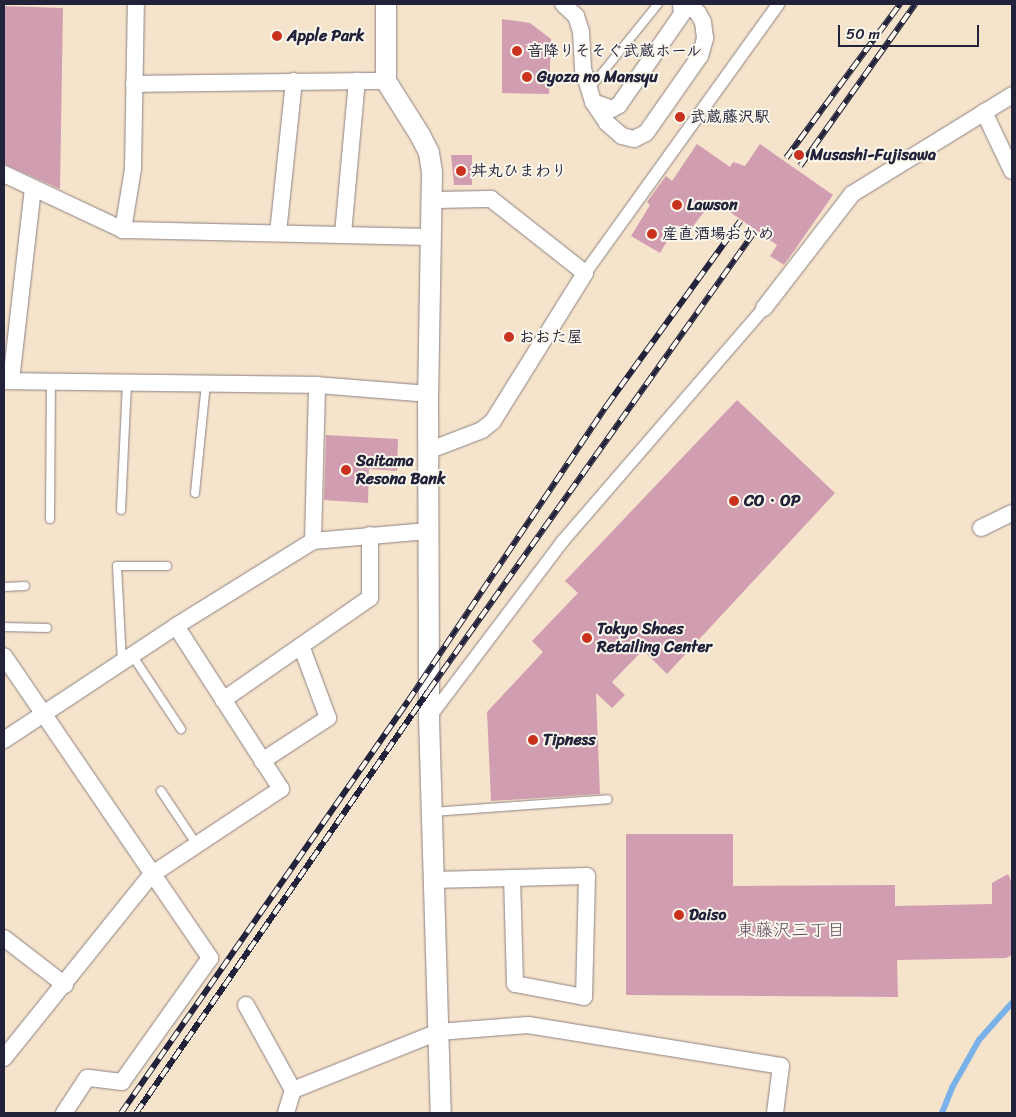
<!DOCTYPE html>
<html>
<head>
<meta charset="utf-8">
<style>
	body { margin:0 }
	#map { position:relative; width:1016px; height:1117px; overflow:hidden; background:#f6e3cb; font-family:Sriracha,"Klee One",sans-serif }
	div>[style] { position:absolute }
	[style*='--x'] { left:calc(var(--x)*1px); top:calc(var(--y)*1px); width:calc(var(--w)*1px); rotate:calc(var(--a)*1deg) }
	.stream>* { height:5.5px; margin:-2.75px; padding:0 2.75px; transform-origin:2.75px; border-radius:2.75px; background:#79b1e9 }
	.building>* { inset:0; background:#d19eb1 }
	.roads { filter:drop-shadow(0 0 1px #8c8283) drop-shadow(0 0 1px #8c8283) }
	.service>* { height:8px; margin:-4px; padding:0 4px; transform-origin:4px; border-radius:4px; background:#fff }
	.pedestrian>* { height:12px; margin:-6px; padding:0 6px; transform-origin:6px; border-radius:6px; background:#fff }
	.minor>* { height:16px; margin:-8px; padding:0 8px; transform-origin:8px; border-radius:8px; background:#fff }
	.tertiary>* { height:20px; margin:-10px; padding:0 10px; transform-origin:10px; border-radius:10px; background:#fff }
	.rail>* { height:5.5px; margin-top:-2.75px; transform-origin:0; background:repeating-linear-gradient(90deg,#fbf7ec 0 11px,#22223b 0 22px); box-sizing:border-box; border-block:1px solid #22223b }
	.dots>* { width:14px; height:14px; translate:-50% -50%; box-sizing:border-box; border:2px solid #fbf7ec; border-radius:50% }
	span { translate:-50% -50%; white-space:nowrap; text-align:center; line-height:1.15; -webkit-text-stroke:4px #fbf7ec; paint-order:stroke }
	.poi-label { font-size:16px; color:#22223b; font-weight:700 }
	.left { translate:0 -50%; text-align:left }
	.neighbourhood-label { font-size:18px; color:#5f4d64 }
	.frame { position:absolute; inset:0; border:5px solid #22223b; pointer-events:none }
	.scale { position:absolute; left:838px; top:25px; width:141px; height:22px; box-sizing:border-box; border:2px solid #22223b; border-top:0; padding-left:6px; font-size:15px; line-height:18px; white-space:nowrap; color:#22223b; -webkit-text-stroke:4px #fbf7ec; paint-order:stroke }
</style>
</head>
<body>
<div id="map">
	<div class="stream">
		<i style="--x:942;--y:1113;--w:27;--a:-68"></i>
		<i style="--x:952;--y:1088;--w:55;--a:-60.6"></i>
		<i style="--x:979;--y:1040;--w:50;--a:-48.3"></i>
	</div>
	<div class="building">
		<i style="clip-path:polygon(4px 6px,63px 8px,60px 189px,4px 164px)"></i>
		<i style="clip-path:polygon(502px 19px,530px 23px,551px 39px,549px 94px,502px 93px)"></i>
		<i style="clip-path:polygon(697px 144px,730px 167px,733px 162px,745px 166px,760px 144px,833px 195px,784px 265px,770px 256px,777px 245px,713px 200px,688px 233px,677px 225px,660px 253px,631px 236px,650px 205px,647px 202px,666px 176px,672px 181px)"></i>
		<i style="clip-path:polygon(451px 155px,472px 155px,472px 185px,454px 185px)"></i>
		<i style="clip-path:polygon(737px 400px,835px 493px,667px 674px,643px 650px,612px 682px,625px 695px,612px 708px,596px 693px,600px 794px,491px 801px,487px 712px,543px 652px,532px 641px,578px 593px,565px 581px)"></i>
		<i style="clip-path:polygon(326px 435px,398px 439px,397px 471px,369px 469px,368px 503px,324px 500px)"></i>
		<i style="clip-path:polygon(626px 834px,733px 834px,733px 886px,895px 885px,895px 906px,992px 904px,992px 883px,1008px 874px,1012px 883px,1012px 955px,1006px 958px,897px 960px,898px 997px,626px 995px)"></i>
	</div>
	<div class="roads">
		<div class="service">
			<i style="--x:590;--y:88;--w:108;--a:-51"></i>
			<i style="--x:195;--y:493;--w:111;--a:-84.3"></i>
			<i style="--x:121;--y:510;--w:128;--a:-87.3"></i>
			<i style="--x:50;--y:519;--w:138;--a:-89.6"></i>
			<i style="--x:4;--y:587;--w:21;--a:-3"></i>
			<i style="--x:4;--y:627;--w:43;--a:1.3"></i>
			<i style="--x:132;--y:655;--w:89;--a:56.5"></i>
			<i style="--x:122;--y:662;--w:96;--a:-93"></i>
			<i style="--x:117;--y:566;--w:50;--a:0"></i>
			<i style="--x:161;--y:791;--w:65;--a:56.3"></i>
			<i style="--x:433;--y:812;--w:175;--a:-4.2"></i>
		</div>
		<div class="pedestrian">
			<i style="--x:585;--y:273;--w:331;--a:-54.3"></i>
			<i style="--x:429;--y:718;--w:221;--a:-52.9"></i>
			<i style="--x:562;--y:542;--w:309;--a:-49.2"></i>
		</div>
		<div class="minor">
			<i style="--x:563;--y:4;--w:18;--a:43"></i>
			<i style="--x:576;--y:16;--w:16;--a:72"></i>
			<i style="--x:581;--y:31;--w:38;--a:87"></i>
			<i style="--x:583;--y:69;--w:34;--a:73"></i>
			<i style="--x:593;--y:102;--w:25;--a:56"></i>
			<i style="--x:607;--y:123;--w:20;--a:41"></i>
			<i style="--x:622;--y:136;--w:12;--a:14"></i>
			<i style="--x:634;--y:139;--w:13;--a:-27"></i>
			<i style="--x:646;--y:133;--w:94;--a:-55"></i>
			<i style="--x:700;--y:56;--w:19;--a:-74"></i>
			<i style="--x:705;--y:38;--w:16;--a:-97"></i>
			<i style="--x:703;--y:22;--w:10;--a:-119"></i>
			<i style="--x:698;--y:13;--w:15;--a:-143"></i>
			<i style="--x:134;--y:84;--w:252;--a:-0.7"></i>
			<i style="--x:593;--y:102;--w:20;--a:20"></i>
			<i style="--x:612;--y:109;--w:8;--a:-30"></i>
			<i style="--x:619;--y:105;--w:111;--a:-55.3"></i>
			<i style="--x:682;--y:14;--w:10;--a:-96"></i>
			<i style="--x:984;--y:112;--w:65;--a:64.6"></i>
			<i style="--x:4;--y:174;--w:132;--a:25.2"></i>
			<i style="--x:123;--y:230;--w:309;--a:1.3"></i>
			<i style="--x:123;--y:230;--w:62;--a:-80.7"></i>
			<i style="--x:133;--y:169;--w:165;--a:-89"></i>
			<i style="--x:278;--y:233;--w:153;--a:-84"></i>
			<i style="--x:343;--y:234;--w:154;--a:-84.8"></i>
			<i style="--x:764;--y:308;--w:144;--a:-52.3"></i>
			<i style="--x:852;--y:194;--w:188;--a:-31.7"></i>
			<i style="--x:4;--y:381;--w:313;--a:0.7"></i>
			<i style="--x:11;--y:381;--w:194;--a:-83.5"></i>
			<i style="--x:430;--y:450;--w:56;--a:-21"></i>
			<i style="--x:482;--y:430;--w:14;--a:-39"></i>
			<i style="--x:493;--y:421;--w:174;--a:-58.1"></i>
			<i style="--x:585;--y:273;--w:120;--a:-141.8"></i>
			<i style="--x:491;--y:199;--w:59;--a:179"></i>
			<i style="--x:981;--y:528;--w:34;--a:-26"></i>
			<i style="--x:313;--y:541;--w:156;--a:-88.5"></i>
			<i style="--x:317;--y:385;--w:111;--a:4.6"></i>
			<i style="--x:4;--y:656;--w:366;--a:55.7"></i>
			<i style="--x:210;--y:958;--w:152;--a:125.4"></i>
			<i style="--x:122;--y:1082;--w:35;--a:-173"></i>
			<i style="--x:87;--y:1078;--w:42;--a:123.3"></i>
			<i style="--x:223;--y:700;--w:179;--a:-34.8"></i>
			<i style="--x:370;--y:598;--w:63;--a:-90"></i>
			<i style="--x:4;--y:740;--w:206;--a:-33.5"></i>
			<i style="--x:176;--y:626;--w:161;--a:-31.8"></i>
			<i style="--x:313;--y:541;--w:115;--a:-5"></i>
			<i style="--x:262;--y:761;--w:79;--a:-33.1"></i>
			<i style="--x:328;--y:718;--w:75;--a:-110.4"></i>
			<i style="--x:433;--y:880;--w:79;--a:-1.5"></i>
			<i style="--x:512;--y:878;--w:75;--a:-1.5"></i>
			<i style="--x:587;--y:876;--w:121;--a:91.4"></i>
			<i style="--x:584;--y:997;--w:70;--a:-169.3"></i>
			<i style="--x:515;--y:984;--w:106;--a:-91.6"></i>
			<i style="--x:4;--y:938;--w:77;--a:37.6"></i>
			<i style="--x:246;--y:1005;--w:97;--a:61.1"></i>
			<i style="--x:293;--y:1090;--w:24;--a:107"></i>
			<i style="--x:4;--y:1058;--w:235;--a:-51.2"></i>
			<i style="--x:151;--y:875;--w:156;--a:-33.5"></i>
			<i style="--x:281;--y:789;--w:194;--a:-122.8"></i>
			<i style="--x:293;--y:1090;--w:156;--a:-21.8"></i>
			<i style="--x:438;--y:1032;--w:90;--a:-4.4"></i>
			<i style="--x:528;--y:1025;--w:256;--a:9.2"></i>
			<i style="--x:781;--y:1066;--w:47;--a:97.3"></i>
		</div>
		<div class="tertiary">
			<i style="--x:386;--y:4;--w:77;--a:90"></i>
			<i style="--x:386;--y:81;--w:64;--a:57.8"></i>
			<i style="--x:420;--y:135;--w:20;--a:63"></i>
			<i style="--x:429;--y:153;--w:19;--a:81"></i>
			<i style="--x:432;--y:172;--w:222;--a:91"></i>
			<i style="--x:428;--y:394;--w:324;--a:89.8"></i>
			<i style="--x:429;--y:718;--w:395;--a:88.3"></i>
		</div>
	</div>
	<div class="rail">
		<i style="--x:786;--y:158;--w:192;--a:-53.5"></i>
		<i style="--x:800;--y:166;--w:199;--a:-54.6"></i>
		<i style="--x:121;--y:1113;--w:502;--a:-55.14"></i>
		<i style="--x:408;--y:701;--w:357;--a:-56.1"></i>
		<i style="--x:607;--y:405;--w:227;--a:-54.1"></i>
		<i style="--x:136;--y:1113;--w:515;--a:-55.29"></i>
		<i style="--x:429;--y:690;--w:563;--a:-54.62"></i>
	</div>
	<div class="dots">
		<i style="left:277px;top:36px;background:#c8321e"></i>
		<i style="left:517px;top:51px;background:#c8321e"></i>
		<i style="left:527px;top:77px;background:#c8321e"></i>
		<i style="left:680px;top:117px;background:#c8321e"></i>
		<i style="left:799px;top:155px;background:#c8321e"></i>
		<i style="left:461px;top:171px;background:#c8321e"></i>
		<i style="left:677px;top:205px;background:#c8321e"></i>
		<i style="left:652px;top:234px;background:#c8321e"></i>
		<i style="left:509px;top:337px;background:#c8321e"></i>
		<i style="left:346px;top:470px;background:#c8321e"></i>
		<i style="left:734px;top:501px;background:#c8321e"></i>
		<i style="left:587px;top:638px;background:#c8321e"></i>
		<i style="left:533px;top:740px;background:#c8321e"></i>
		<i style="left:679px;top:915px;background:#c8321e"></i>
	</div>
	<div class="poi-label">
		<span class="left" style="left:287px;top:36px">Apple Park</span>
		<span class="left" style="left:527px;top:51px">音降りそそぐ武蔵ホール</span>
		<span class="left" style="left:537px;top:77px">Gyoza no Mansyu</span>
		<span class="left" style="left:690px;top:117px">武蔵藤沢駅</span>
		<span class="left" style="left:810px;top:155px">Musashi-Fujisawa</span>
		<span class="left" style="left:471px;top:171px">丼丸ひまわり</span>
		<span class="left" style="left:687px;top:205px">Lawson</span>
		<span class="left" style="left:662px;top:234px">産直酒場おかめ</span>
		<span class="left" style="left:519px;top:337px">おおた屋</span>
		<span class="left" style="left:356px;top:470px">Saitama<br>Resona Bank</span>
		<span class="left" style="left:744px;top:501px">CO・OP</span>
		<span class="left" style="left:597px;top:638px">Tokyo Shoes<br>Retailing Center</span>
		<span class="left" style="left:543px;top:740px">Tipness</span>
		<span class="left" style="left:689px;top:915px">Daiso</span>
	</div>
	<div class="neighbourhood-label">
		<span style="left:791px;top:930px">東藤沢三丁目</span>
	</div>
	<div class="frame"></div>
	<div class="scale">50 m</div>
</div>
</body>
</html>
